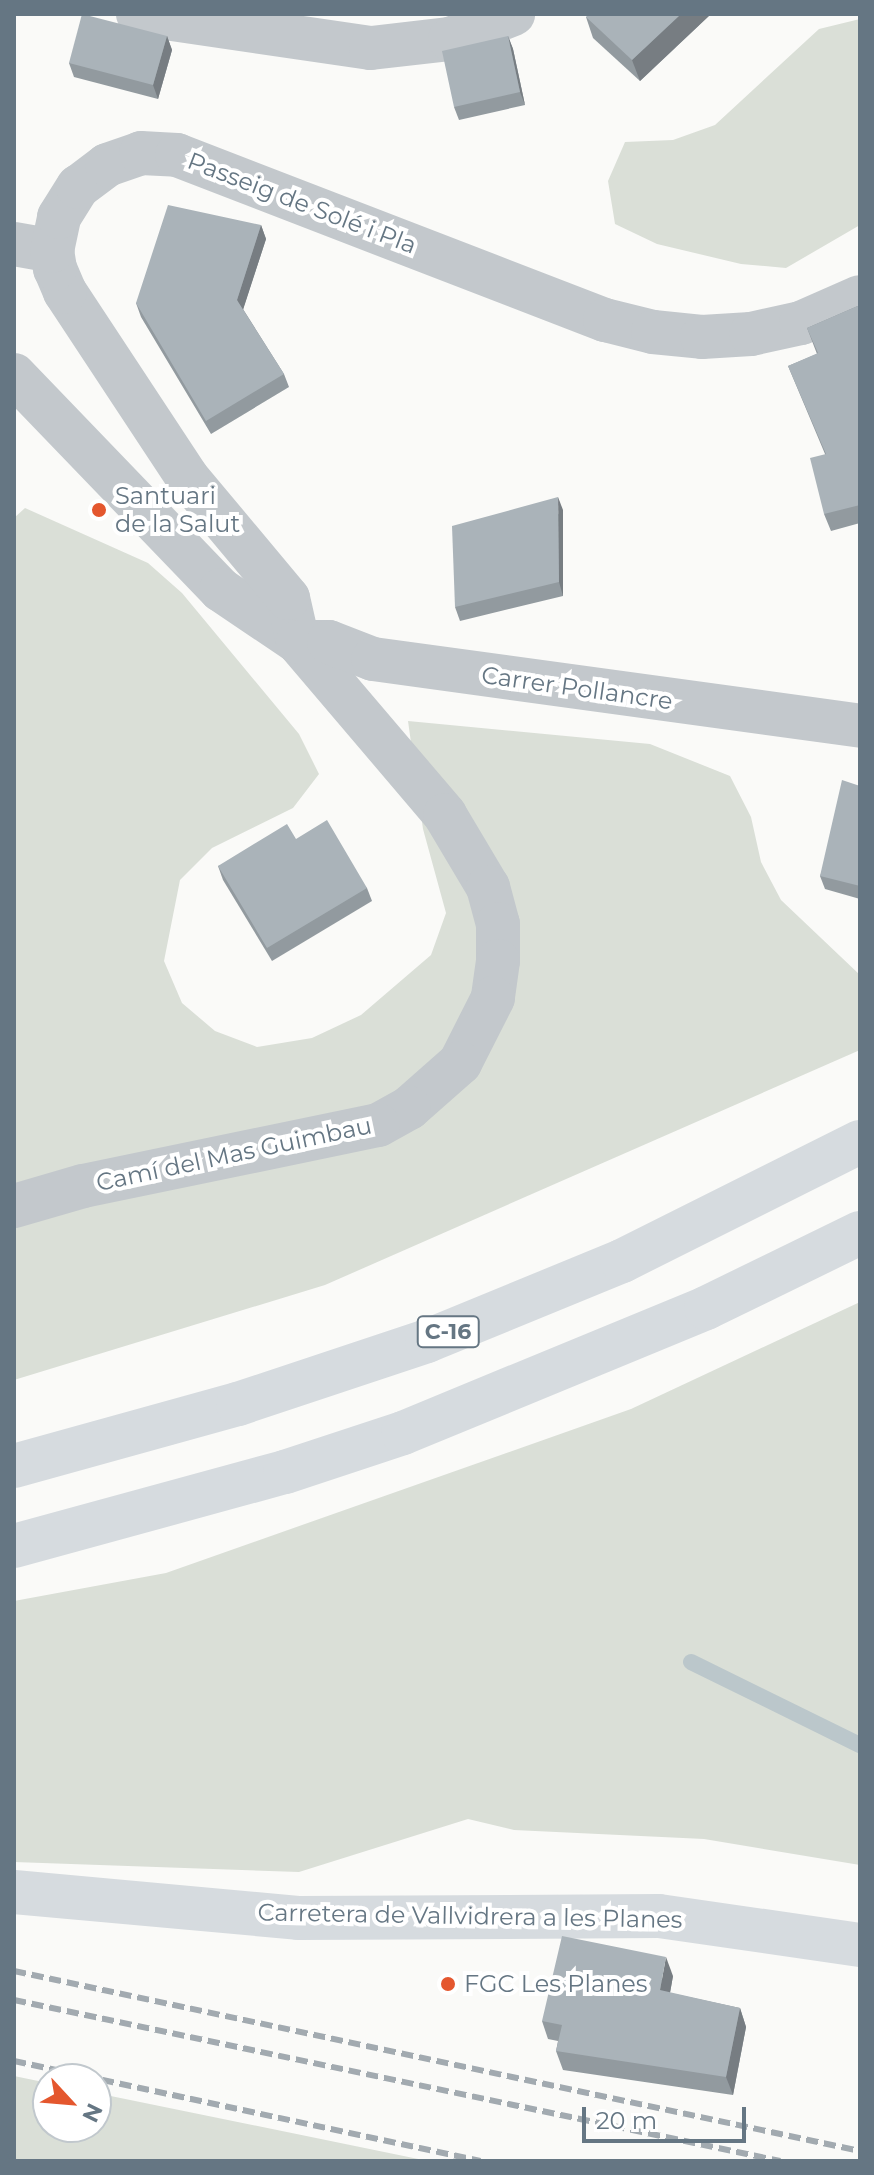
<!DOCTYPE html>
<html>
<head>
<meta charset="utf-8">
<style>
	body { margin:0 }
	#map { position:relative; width:874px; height:2175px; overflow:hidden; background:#fafaf8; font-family:Montserrat,sans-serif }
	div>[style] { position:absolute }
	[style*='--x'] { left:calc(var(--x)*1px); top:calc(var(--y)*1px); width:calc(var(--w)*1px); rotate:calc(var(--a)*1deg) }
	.green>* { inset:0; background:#dadfd7 }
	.stream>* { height:16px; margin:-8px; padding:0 8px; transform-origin:8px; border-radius:8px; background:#bbc7cb }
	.minor>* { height:44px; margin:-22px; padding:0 22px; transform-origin:22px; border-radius:22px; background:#c3c8cc }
	.secondary>* { height:44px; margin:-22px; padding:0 22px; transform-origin:22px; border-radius:22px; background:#d6dbdf }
	.motorway>* { height:44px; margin:-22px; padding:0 22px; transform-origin:22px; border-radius:22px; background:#d6dbdf }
	.rail>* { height:6px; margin-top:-3px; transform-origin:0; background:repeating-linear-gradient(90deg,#a2aab0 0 12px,transparent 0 18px) }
	.wall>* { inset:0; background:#929a9f }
	.shaded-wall>* { inset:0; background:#777d82 }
	.building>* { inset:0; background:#aab3b9 }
	.dots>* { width:22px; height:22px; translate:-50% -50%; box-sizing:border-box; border:4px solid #fff; border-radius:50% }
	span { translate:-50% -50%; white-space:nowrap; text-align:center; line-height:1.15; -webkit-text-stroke:8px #fff; paint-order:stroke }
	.shield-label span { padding:2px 6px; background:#fff; border:2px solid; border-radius:6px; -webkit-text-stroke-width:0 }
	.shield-label { font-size:22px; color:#657683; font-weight:700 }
	.street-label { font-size:24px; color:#657683 }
	.poi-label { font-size:24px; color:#657683 }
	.left { translate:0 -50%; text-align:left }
	.frame { position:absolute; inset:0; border:16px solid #657683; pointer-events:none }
	.north { position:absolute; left:32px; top:2063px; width:80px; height:80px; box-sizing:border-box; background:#fff; border:2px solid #c1c8cd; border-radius:50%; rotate:116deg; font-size:22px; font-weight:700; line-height:32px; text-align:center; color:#657683 }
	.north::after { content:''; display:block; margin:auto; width:28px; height:36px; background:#e4572e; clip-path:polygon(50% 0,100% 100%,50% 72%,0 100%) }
	.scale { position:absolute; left:582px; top:2107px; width:164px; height:36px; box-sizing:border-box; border:4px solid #657683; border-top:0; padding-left:10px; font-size:24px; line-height:28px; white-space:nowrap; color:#657683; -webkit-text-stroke:6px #fff; paint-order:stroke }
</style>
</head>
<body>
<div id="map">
	<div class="green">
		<i style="clip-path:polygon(860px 19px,860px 225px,786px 268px,741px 264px,657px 244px,615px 224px,608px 181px,625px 142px,673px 140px,715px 125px,819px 29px)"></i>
		<i style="clip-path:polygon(25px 508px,148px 563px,182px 593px,299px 734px,319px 774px,293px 808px,212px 848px,180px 880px,164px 961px,182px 1003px,215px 1031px,257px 1047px,312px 1038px,361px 1015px,431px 955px,446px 913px,423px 829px,408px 721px,650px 744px,730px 776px,751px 817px,761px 862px,781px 900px,860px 975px,860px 1050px,325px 1285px,14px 1380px,14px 518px)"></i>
		<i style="clip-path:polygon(860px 1302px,860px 1865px,704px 1839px,514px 1830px,468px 1819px,299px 1872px,14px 1862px,14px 1601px,166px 1573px,631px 1409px)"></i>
		<i style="clip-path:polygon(14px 2076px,48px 2083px,48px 2127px,96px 2127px,96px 2093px,428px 2161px,14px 2161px)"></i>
	</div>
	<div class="stream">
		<i style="--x:691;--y:1662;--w:188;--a:26.2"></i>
	</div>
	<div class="minor">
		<i style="--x:138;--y:14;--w:235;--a:8.3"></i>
		<i style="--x:371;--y:48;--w:80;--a:-6.5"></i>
		<i style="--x:450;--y:39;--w:68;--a:-21.6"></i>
		<i style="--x:14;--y:244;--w:39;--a:10"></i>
		<i style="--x:14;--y:375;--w:298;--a:46.1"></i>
		<i style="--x:221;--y:590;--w:93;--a:34"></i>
		<i style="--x:298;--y:642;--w:227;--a:49.6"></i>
		<i style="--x:445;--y:815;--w:84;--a:59.2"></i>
		<i style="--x:488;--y:887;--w:38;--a:75"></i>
		<i style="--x:498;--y:924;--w:37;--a:90"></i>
		<i style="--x:498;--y:961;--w:37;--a:98"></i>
		<i style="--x:493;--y:998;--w:73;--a:116.9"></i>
		<i style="--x:460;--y:1063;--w:68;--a:138.6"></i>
		<i style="--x:409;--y:1108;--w:35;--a:151"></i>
		<i style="--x:378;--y:1125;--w:301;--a:168.3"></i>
		<i style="--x:83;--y:1186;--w:72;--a:163.8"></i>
		<i style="--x:298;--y:642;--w:45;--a:-102.8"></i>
		<i style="--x:288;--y:598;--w:158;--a:-129.9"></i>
		<i style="--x:187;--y:477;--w:222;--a:-123.4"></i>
		<i style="--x:65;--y:292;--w:25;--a:-113"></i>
		<i style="--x:55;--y:269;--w:18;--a:-99"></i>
		<i style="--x:52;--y:251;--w:35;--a:-78"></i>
		<i style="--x:59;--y:217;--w:36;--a:-58"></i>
		<i style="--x:78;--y:187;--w:36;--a:-37"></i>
		<i style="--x:107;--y:165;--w:36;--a:-19"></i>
		<i style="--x:141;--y:153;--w:36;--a:3"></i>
		<i style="--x:177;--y:155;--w:459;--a:21.1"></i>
		<i style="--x:605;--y:320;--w:49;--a:14"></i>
		<i style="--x:653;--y:332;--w:49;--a:5.8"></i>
		<i style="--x:702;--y:337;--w:49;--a:-3.5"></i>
		<i style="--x:751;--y:334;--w:51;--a:-12.4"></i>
		<i style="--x:801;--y:323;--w:64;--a:-23.8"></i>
		<i style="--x:298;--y:642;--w:31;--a:0"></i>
		<i style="--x:329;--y:642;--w:47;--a:21.1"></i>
		<i style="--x:373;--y:659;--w:492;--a:7.8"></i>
	</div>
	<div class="secondary">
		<i style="--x:14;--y:1892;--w:285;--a:5.2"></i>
		<i style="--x:298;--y:1918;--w:361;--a:-0.3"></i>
		<i style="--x:659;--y:1916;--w:203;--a:8.2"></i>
	</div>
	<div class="motorway">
		<i style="--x:14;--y:1466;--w:232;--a:-15.5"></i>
		<i style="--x:238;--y:1404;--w:199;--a:-18.4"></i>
		<i style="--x:427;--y:1341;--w:211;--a:-22.3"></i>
		<i style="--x:622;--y:1261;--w:266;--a:-26.6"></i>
		<i style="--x:14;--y:1546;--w:281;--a:-15.3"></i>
		<i style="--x:285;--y:1472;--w:124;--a:-18.3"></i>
		<i style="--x:403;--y:1433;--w:328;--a:-22.4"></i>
		<i style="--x:706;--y:1308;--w:171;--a:-26"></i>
	</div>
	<div class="rail">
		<i style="--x:14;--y:1971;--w:865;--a:12.01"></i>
		<i style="--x:14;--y:2000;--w:783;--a:11.87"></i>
		<i style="--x:14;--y:2061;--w:477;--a:12.1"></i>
	</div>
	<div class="wall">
		<i style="clip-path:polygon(711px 14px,640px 81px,593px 38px,586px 17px)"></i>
		<i style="clip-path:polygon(167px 36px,172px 50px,158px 99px,74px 77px,69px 63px)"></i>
		<i style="clip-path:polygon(508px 36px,513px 49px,525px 105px,459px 120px,454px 107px)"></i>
		<i style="clip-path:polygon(261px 225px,266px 239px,243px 309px,284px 374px,289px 387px,211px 434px,141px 317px,136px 303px)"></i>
		<i style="clip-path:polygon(860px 305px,860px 523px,831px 531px,824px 514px,825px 454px,788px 366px,817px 354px,807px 328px)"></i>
		<i style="clip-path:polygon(563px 510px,563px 596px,460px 621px,455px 607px)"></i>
		<i style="clip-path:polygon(860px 786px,860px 899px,825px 889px,820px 876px)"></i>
		<i style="clip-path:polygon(296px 839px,367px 888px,372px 901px,272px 961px,223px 880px,218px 866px)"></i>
		<i style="clip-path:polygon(673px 1976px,670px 1993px,740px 2008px,746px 2027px,733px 2095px,563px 2070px,556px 2051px,558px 2041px,548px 2039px,542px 2021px)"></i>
	</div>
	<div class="shaded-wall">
		<i style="clip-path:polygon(681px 14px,711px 14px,640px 81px,632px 60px)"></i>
		<i style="clip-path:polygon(167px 36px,172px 50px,158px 99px,153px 85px)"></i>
		<i style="clip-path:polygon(508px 36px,513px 49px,525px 105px,520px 92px)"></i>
		<i style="clip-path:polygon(261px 225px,266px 239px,242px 313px,237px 300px)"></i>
		<i style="clip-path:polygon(558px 497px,563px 510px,563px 596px,559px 582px)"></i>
		<i style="clip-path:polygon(666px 1957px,673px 1976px,667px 2009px,660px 1990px)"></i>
		<i style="clip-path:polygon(740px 2008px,746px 2027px,733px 2095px,726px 2077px)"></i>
	</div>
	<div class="building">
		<i style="clip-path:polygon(82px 14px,167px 36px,153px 85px,69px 63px)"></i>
		<i style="clip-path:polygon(588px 14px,681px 14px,632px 60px,586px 17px)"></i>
		<i style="clip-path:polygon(508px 36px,520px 92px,454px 107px,442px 51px)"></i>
		<i style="clip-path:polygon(168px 205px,261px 225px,237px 300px,284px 374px,206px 421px,136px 303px)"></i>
		<i style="clip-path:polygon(860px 305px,860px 505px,824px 514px,810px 458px,826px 454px,788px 366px,818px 353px,807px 328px)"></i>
		<i style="clip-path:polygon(558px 497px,559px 582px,455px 607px,452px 526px)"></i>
		<i style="clip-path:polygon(842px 780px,860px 786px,860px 886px,820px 876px)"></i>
		<i style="clip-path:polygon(327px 820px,367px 888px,267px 948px,218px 866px,287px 824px,296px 839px)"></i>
		<i style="clip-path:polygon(562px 1936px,666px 1957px,660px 1990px,740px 2008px,726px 2077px,556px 2051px,562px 2025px,542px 2021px)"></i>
	</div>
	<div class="dots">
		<i style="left:99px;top:510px;background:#e4572e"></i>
		<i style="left:448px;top:1984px;background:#e4572e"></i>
	</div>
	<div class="shield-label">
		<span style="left:448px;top:1332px">C-16</span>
	</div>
	<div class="street-label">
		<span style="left:302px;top:203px;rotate:21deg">Passeig de Solé i Pla</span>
		<span style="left:577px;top:688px;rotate:8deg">Carrer Pollancre</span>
		<span style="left:234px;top:1154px;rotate:-12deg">Camí del Mas Guimbau</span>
		<span style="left:470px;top:1916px;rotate:1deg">Carretera de Vallvidrera a les Planes</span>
	</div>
	<div class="poi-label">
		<span class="left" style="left:115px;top:510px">Santuari<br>de la Salut</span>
		<span class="left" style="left:464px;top:1984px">FGC Les Planes</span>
	</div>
	<div class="frame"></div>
	<div class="north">N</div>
	<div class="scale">20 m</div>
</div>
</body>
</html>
